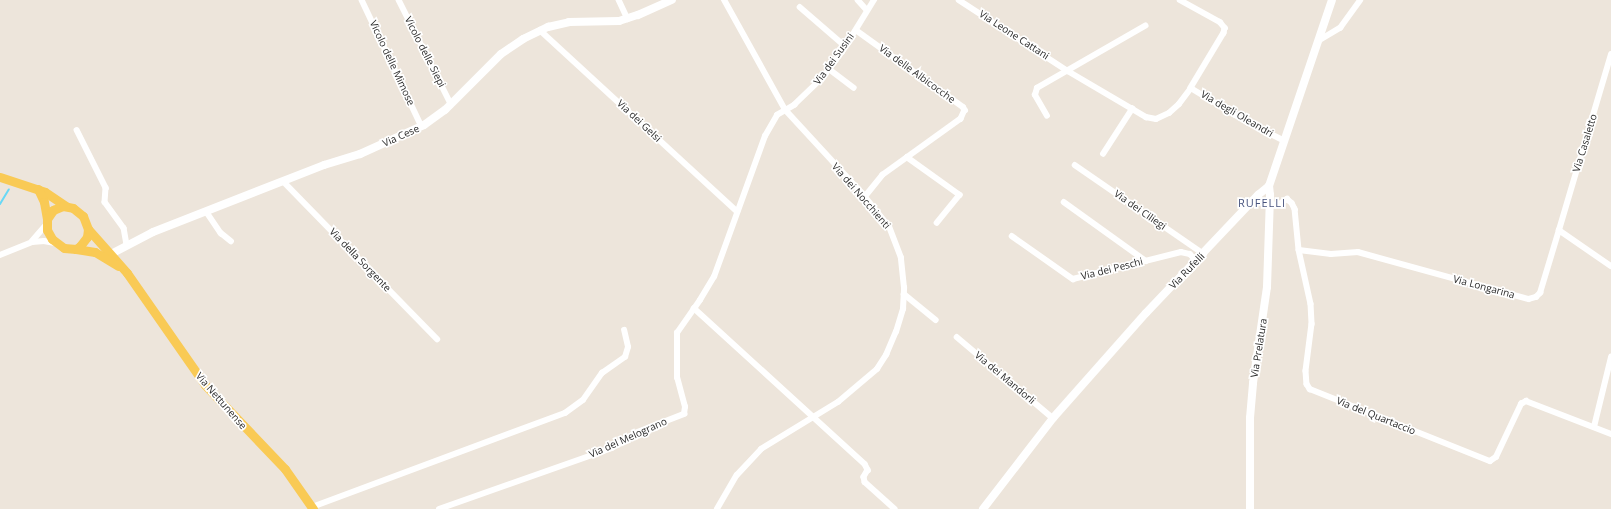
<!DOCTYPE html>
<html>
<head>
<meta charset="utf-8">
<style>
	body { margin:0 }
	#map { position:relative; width:1611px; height:509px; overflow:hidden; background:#ede5db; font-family:"Open Sans",sans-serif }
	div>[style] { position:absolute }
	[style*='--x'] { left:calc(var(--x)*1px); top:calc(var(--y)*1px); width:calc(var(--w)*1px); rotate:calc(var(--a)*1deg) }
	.stream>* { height:2px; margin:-1px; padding:0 1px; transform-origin:1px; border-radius:1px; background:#68d8f6 }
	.street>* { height:5.5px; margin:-2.75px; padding:0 2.75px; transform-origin:2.75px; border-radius:2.75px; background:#fff }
	.secondary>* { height:8px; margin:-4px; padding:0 4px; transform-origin:4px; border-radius:4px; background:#fff }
	.primary>* { height:9px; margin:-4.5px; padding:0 4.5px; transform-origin:4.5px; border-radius:4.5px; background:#f9ca55 }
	span { translate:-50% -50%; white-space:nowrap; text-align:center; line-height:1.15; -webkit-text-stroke:3.5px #fff; paint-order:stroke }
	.street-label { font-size:10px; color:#2a2a2a }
	.neighbourhood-label { font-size:11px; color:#48547e; letter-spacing:1px }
</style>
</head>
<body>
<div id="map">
	<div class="stream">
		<i style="--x:0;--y:204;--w:17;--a:-59"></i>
	</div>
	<div class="street">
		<i style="--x:362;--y:0;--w:140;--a:64.7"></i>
		<i style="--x:399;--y:0;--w:116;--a:63.4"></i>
		<i style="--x:619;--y:0;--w:21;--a:65"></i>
		<i style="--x:858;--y:0;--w:13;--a:48"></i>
		<i style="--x:959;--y:0;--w:130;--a:33.1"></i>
		<i style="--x:1068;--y:71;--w:91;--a:30.5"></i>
		<i style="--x:1146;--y:117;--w:10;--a:11"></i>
		<i style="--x:1156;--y:119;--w:14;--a:-25"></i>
		<i style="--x:1169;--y:113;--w:13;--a:-42"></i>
		<i style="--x:1179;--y:104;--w:20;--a:-53"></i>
		<i style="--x:1180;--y:0;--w:46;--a:28.8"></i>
		<i style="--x:1220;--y:22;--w:8;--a:50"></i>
		<i style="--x:1225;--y:28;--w:5;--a:101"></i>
		<i style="--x:1224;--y:33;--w:64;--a:121"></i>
		<i style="--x:1191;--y:88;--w:66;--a:31.3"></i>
		<i style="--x:1247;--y:122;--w:42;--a:26.6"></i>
		<i style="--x:800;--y:7;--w:60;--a:40.9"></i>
		<i style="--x:540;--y:30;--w:268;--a:42.6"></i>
		<i style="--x:856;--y:30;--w:132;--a:35.7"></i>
		<i style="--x:963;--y:107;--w:4;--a:56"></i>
		<i style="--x:965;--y:110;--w:10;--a:114"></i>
		<i style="--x:961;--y:119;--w:96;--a:144.3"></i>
		<i style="--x:883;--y:175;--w:28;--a:129"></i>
		<i style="--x:1318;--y:41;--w:26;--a:-31"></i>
		<i style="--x:1340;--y:28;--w:34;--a:-54"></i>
		<i style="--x:829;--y:69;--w:31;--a:37"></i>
		<i style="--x:1047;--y:116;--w:24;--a:-120"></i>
		<i style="--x:1035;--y:95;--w:7;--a:-74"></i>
		<i style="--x:1037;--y:88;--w:125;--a:-29.9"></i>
		<i style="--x:77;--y:130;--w:65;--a:63.4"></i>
		<i style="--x:106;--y:188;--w:14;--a:94"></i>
		<i style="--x:105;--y:202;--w:32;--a:54"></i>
		<i style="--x:124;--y:228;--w:17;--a:80"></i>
		<i style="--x:1103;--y:154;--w:54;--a:-57.2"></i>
		<i style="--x:907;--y:157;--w:65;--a:35.6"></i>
		<i style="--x:960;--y:195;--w:36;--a:129"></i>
		<i style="--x:1075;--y:165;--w:157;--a:34.6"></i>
		<i style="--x:283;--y:181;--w:221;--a:45.7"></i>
		<i style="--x:1064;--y:202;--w:101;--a:35.7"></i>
		<i style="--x:1270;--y:204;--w:8;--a:7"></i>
		<i style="--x:1278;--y:205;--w:11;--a:-34"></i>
		<i style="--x:1287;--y:199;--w:6;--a:39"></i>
		<i style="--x:1292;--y:203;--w:7;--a:63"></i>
		<i style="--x:1295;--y:209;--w:41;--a:84.4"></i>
		<i style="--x:1299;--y:250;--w:55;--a:77.5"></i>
		<i style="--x:1311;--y:304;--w:20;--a:87"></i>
		<i style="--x:1312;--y:324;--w:47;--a:97.3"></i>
		<i style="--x:1306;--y:371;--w:13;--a:86"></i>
		<i style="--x:1307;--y:384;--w:6;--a:59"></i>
		<i style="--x:1310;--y:389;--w:194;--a:21.8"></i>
		<i style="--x:1490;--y:461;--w:7;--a:-34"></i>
		<i style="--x:1496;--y:457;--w:59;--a:-64.7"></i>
		<i style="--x:1521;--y:404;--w:6;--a:-31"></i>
		<i style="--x:1526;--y:401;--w:91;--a:21.2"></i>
		<i style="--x:206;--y:211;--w:27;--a:56"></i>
		<i style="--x:221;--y:233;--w:13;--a:39"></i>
		<i style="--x:1559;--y:230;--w:183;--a:-73.5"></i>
		<i style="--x:1012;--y:236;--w:75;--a:35.2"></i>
		<i style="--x:1073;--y:279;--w:111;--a:-14"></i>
		<i style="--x:1181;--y:252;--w:9;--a:13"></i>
		<i style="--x:1190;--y:254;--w:10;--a:45"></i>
		<i style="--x:32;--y:241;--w:21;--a:-49"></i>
		<i style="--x:1299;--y:250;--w:32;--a:7"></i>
		<i style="--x:1331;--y:254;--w:27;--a:-4"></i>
		<i style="--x:1358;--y:252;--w:177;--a:15.4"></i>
		<i style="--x:1529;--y:299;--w:7;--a:-16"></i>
		<i style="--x:1536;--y:297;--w:6;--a:-45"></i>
		<i style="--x:1540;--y:293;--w:66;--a:-73.2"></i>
		<i style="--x:1559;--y:230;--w:63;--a:34.7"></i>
		<i style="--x:0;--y:255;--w:35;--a:-22"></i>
		<i style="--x:32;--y:242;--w:12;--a:-5"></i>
		<i style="--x:44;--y:241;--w:11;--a:10"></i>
		<i style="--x:904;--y:294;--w:41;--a:39.1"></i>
		<i style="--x:694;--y:308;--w:231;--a:42.4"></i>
		<i style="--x:865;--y:464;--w:7;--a:63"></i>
		<i style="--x:868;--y:470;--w:8;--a:120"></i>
		<i style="--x:864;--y:477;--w:5;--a:79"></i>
		<i style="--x:865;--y:482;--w:40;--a:42"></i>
		<i style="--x:957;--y:337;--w:126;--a:40.2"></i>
		<i style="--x:1594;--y:427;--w:72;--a:-76.3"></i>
		<i style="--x:312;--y:507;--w:270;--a:-20.4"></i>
		<i style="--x:565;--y:413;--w:22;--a:-36"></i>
		<i style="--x:583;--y:400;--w:33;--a:-55"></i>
		<i style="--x:602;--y:373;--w:28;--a:-35"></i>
		<i style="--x:625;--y:357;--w:10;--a:-73"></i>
		<i style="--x:628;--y:347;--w:17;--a:-103"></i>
		<i style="--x:439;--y:509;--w:183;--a:-19.4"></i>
		<i style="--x:612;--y:448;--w:27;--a:-33"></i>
		<i style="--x:635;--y:433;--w:53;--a:-21.2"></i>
		<i style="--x:684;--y:414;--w:7;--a:-82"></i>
		<i style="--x:685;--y:407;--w:30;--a:-105"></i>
		<i style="--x:677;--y:378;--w:45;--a:-90"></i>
		<i style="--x:677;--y:333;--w:40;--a:-55.1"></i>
		<i style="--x:700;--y:300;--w:27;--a:-59"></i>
		<i style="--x:714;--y:277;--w:150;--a:-70.1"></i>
		<i style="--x:765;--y:136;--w:24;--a:-60"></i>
		<i style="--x:777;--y:115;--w:20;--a:-30"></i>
		<i style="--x:794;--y:105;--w:40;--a:-44"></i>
		<i style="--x:823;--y:77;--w:31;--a:-53"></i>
		<i style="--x:842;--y:52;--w:61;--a:-58.4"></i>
		<i style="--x:717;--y:509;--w:39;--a:-60"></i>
		<i style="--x:737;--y:475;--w:35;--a:-47"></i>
		<i style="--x:761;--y:449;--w:90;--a:-31.4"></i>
		<i style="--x:838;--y:402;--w:51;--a:-40.2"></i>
		<i style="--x:877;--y:369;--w:17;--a:-57"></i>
		<i style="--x:886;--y:355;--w:25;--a:-67"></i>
		<i style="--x:896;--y:332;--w:24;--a:-73"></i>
		<i style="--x:903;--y:309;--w:21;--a:-87"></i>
		<i style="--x:904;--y:288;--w:30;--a:-96"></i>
		<i style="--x:901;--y:258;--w:33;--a:-111"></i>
		<i style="--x:889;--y:227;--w:38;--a:-129"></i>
		<i style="--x:865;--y:197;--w:118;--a:-132.6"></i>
		<i style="--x:785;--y:110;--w:126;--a:-119"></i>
	</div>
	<div class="secondary">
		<i style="--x:111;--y:254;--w:47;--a:-27.6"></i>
		<i style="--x:153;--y:232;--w:184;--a:-21.4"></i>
		<i style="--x:324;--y:165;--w:38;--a:-17"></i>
		<i style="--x:360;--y:154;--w:70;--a:-24.4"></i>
		<i style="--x:424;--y:125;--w:26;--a:-36"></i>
		<i style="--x:445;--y:110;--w:79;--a:-45"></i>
		<i style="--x:501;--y:54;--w:27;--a:-34"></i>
		<i style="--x:523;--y:39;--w:28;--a:-26"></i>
		<i style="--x:548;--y:27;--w:22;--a:-13"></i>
		<i style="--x:569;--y:22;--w:50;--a:-1.1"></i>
		<i style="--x:619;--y:21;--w:20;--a:-18"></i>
		<i style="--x:638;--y:15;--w:37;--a:-24"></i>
		<i style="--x:983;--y:509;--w:115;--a:-52.4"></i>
		<i style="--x:1053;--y:418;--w:140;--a:-48.5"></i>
		<i style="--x:1146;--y:313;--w:163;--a:-46.5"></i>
		<i style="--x:1258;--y:195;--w:14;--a:-39"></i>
		<i style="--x:1269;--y:186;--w:196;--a:-71.3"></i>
		<i style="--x:1250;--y:509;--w:91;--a:-90"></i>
		<i style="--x:1250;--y:418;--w:35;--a:-85"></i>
		<i style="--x:1253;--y:383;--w:97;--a:-81.7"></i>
		<i style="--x:1267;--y:287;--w:92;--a:-88.1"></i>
		<i style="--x:1270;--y:195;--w:9;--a:-96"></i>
	</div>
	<div class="primary">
		<i style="--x:0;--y:177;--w:47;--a:18.4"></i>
		<i style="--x:45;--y:192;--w:25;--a:34"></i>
		<i style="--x:38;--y:189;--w:14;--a:65"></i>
		<i style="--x:44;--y:202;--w:17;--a:80"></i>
		<i style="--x:88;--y:229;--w:8;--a:97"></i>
		<i style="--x:87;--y:237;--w:11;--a:128"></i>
		<i style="--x:80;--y:246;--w:5;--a:143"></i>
		<i style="--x:76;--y:249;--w:12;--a:-175"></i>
		<i style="--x:64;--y:248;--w:15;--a:-143"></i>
		<i style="--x:52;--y:239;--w:10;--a:-119"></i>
		<i style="--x:47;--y:230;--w:11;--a:-90"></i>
		<i style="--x:47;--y:219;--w:11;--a:-56"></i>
		<i style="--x:53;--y:210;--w:11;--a:-22"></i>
		<i style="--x:63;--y:206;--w:10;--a:11"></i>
		<i style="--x:73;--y:208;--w:13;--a:39"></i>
		<i style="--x:83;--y:216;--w:14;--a:69"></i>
		<i style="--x:88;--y:229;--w:59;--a:48.4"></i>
		<i style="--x:127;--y:273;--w:136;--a:55.1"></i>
		<i style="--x:205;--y:385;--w:116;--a:46.4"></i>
		<i style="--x:285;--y:469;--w:49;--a:55"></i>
		<i style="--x:76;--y:249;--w:19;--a:9"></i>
		<i style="--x:95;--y:252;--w:27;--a:31"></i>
	</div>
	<div class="street-label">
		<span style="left:1014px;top:35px;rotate:33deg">Via Leone Cattani</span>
		<span style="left:425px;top:52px;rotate:63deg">Vicolo delle Siepi</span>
		<span style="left:834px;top:59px;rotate:-54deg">Via dei Susini</span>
		<span style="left:392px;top:63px;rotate:65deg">Vicolo delle Mimose</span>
		<span style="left:917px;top:74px;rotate:36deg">Via delle Albicocche</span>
		<span style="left:1237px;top:114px;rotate:30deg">Via degli Oleandri</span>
		<span style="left:639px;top:121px;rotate:43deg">Via dei Gelsi</span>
		<span style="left:401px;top:136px;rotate:-24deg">Via Cese</span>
		<span style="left:1585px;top:143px;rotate:-73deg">Via Casaletto</span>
		<span style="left:861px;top:196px;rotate:49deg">Via dei Nocchienti</span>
		<span style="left:1140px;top:210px;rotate:35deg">Via dei Ciliegi</span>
		<span style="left:360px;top:260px;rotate:46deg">Via della Sorgente</span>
		<span style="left:1112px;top:269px;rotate:-14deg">Via dei Peschi</span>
		<span style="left:1187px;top:271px;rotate:-46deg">Via Rufelli</span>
		<span style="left:1484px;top:287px;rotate:15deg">Via Longarina</span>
		<span style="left:1259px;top:348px;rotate:-81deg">Via Prelatura</span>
		<span style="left:1005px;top:378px;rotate:40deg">Via dei Mandorli</span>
		<span style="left:221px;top:401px;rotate:49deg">Via Nettunense</span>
		<span style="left:1376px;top:416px;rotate:22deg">Via del Quartaccio</span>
		<span style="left:628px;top:438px;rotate:-24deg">Via del Melograno</span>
	</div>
	<div class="neighbourhood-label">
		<span style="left:1262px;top:203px">RUFELLI</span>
	</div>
</div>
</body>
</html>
